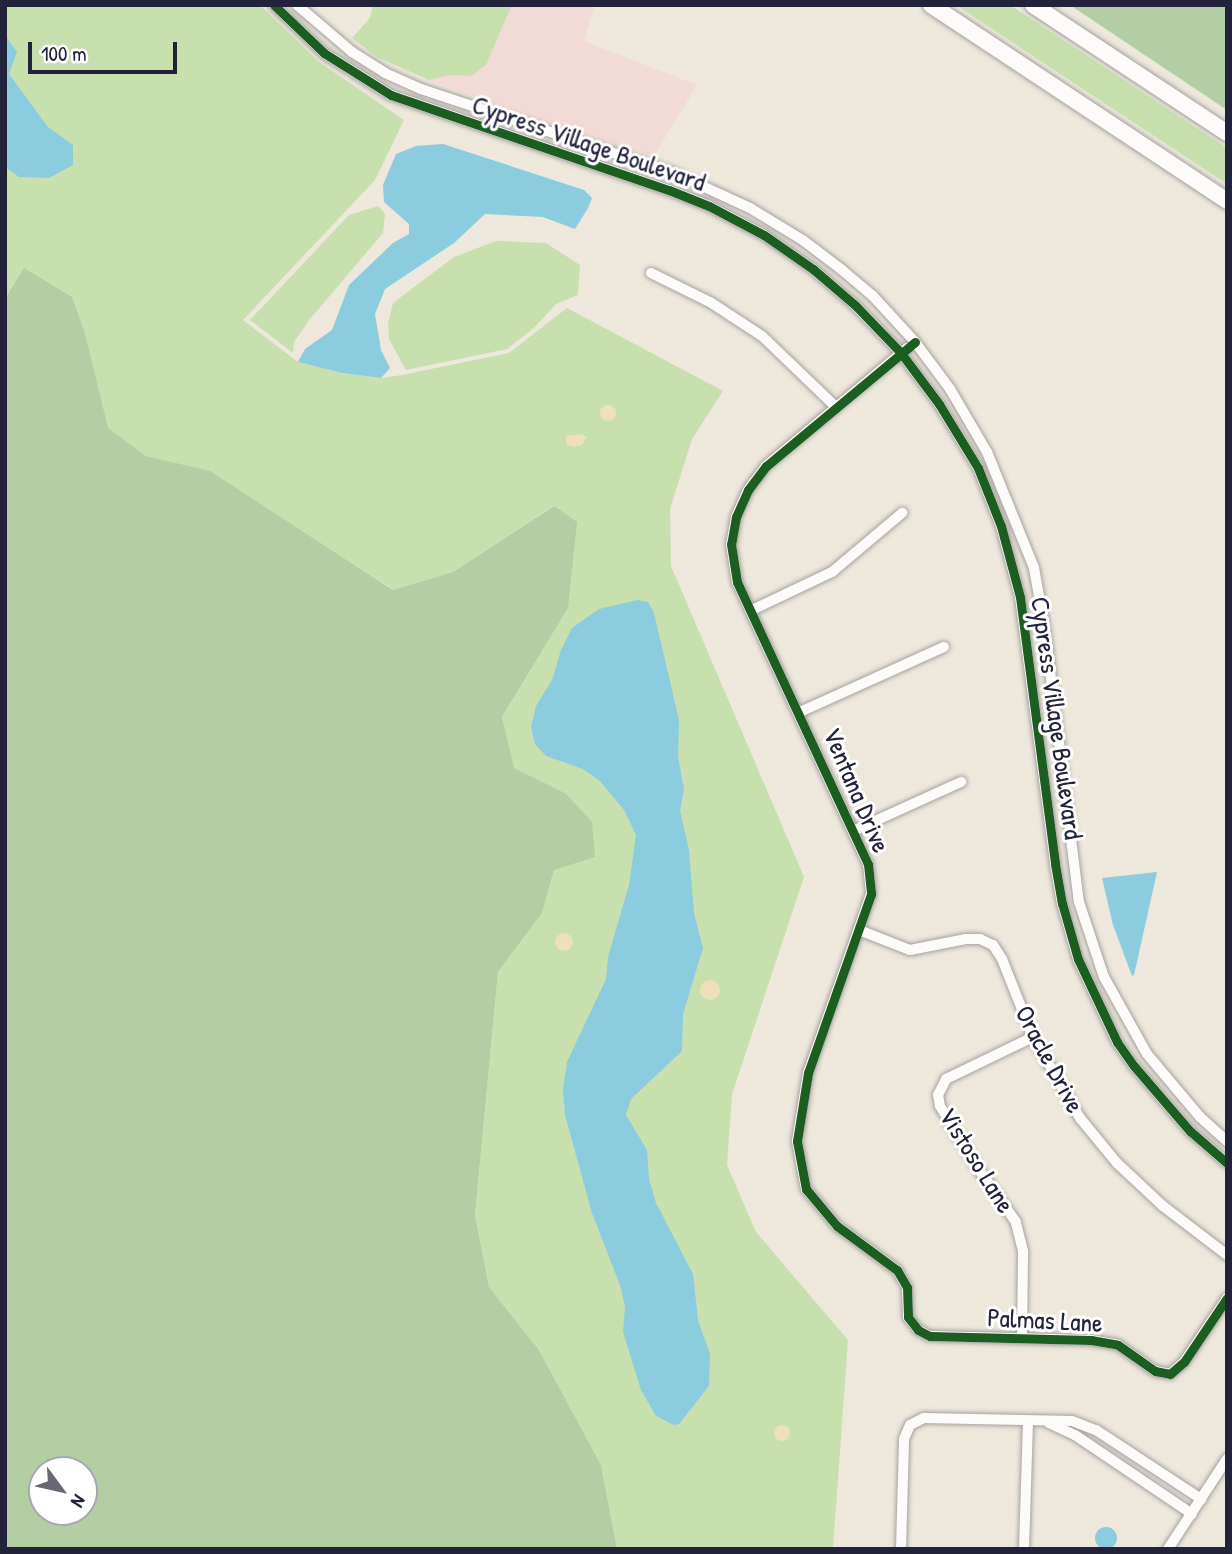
<!DOCTYPE html>
<html>
<head>
<meta charset="utf-8">
<style>
	body { margin:0 }
	#map { position:relative; width:1232px; height:1554px; overflow:hidden; background:#ede7dc; font-family:"Patrick Hand",sans-serif }
	div>[style] { position:absolute }
	[style*='--x'] { left:calc(var(--x)*1px); top:calc(var(--y)*1px); width:calc(var(--w)*1px); rotate:calc(var(--a)*1deg) }
	.built>* { inset:0; background:#f2dad7 }
	.green>* { inset:0; background:#c8e0ae }
	.forest>* { inset:0; background:#b4cea3 }
	.sand>* { inset:0; background:#eee0ba }
	.round { border-radius:50% }
	.water>* { inset:0; background:#8bccde }
	.roads { filter:drop-shadow(0 0 2px #a6a3a0) drop-shadow(0 0 2px #a6a3a0) }
	.minor>* { height:10px; margin:-5px; padding:0 5px; transform-origin:5px; border-radius:5px; background:#fcfbfa }
	.highway>* { height:16px; margin:-8px; padding:0 8px; transform-origin:8px; border-radius:8px; background:#fcfbfa }
	.cycleway>* { height:9px; margin:-4.5px; padding:0 4.5px; transform-origin:4.5px; border-radius:4.5px; background:#1b5e20 }
	span { translate:-50% -50%; white-space:nowrap; text-align:center; line-height:1.15; -webkit-text-stroke:6px #fff; paint-order:stroke }
	.street-label { font-size:26px; color:#22223b }
	.frame { position:absolute; inset:0; border:7px solid #22223b; pointer-events:none }
	.north { position:absolute; left:28px; top:1456px; width:70px; height:70px; box-sizing:border-box; background:#fff; border:2px solid #a7a7b1; border-radius:50%; rotate:123deg; font-size:19px; font-weight:700; line-height:28px; text-align:center; color:#22223b }
	.north::after { content:''; display:block; margin:auto; width:24px; height:32px; background:#696773; clip-path:polygon(50% 0,100% 100%,50% 72%,0 100%) }
	.scale { position:absolute; left:28px; top:42px; width:149px; height:32px; box-sizing:border-box; border:4px solid #22223b; border-top:0; padding-left:9px; font-size:21px; line-height:24px; white-space:nowrap; color:#22223b; -webkit-text-stroke:5px #fff; paint-order:stroke }
</style>
</head>
<body>
<div id="map">
	<div class="built">
		<i style="clip-path:polygon(512px 5px,595px 5px,584px 41px,697px 85px,654px 156px,550px 124px,429px 80px,452px 75px,471px 76px,486px 65px)"></i>
	</div>
	<div class="green">
		<i style="clip-path:polygon(5px 5px,260px 5px,319px 62px,404px 120px,375px 180px,243px 320px,298px 362px,342px 373px,381px 378px,402px 375px,509px 353px,567px 308px,723px 391px,692px 439px,670px 509px,671px 566px,804px 877px,732px 1094px,727px 1165px,756px 1232px,848px 1340px,833px 1549px,617px 1549px,601px 1465px,539px 1350px,489px 1287px,475px 1215px,498px 972px,542px 913px,554px 870px,565px 793px,513px 768px,502px 717px,568px 608px,553px 506px,453px 572px,394px 590px,210px 472px,146px 456px,107px 428px,85px 333px,5px 299px)"></i>
		<i style="clip-path:polygon(373px 5px,512px 5px,486px 65px,471px 76px,452px 75px,429px 80px,377px 57px,352px 38px,370px 18px)"></i>
		<i style="clip-path:polygon(956px 5px,1010px 5px,1227px 148px,1227px 184px)"></i>
		<i style="clip-path:polygon(378px 206px,385px 214px,383px 233px,310px 319px,294px 342px,293px 353px,250px 320px,349px 215px)"></i>
		<i style="clip-path:polygon(496px 241px,546px 243px,580px 265px,578px 295px,556px 304px,535px 327px,507px 349px,406px 370px,389px 339px,388px 323px,393px 303px,454px 257px)"></i>
	</div>
	<div class="forest">
		<i style="clip-path:polygon(1070px 5px,1227px 5px,1227px 110px)"></i>
		<i style="clip-path:polygon(evenodd,24px 268px,72px 297px,85px 333px,108px 428px,146px 456px,210px 471px,393px 590px,453px 572px,554px 506px,577px 522px,568px 608px,502px 717px,514px 768px,565px 793px,592px 822px,595px 857px,554px 870px,542px 913px,498px 972px,475px 1215px,489px 1287px,539px 1350px,601px 1465px,617px 1549px,5px 1549px,5px 299px,24px 268px,42px 1470px,84px 1470px,84px 1512px,42px 1512px,42px 1470px)"></i>
	</div>
	<div class="sand">
		<i class="round" style="left:600px;top:405px;width:16px;height:16px"></i>
		<i style="clip-path:polygon(582px 434px,587px 437px,582px 445px,574px 447px,566px 444px,566px 436px)"></i>
		<i class="round" style="left:555px;top:933px;width:18px;height:18px"></i>
		<i class="round" style="left:700px;top:980px;width:20px;height:20px"></i>
		<i class="round" style="left:774px;top:1425px;width:16px;height:16px"></i>
	</div>
	<div class="water">
		<i style="clip-path:polygon(5px 35px,17px 52px,9px 74px,48px 127px,73px 145px,73px 165px,49px 178px,19px 177px,5px 167px)"></i>
		<i style="clip-path:polygon(443px 144px,584px 190px,592px 198px,588px 208px,575px 229px,543px 217px,485px 214px,454px 243px,385px 289px,375px 314px,381px 350px,390px 368px,381px 378px,342px 373px,298px 362px,305px 349px,332px 330px,349px 285px,393px 243px,409px 234px,409px 224px,384px 202px,383px 185px,396px 154px,416px 146px)"></i>
		<i style="clip-path:polygon(638px 600px,648px 602px,654px 613px,679px 720px,678px 757px,684px 789px,680px 811px,689px 850px,694px 913px,703px 948px,683px 1014px,682px 1051px,631px 1099px,626px 1115px,647px 1150px,649px 1179px,656px 1203px,693px 1274px,698px 1320px,710px 1354px,709px 1386px,679px 1424px,674px 1425px,656px 1416px,641px 1390px,623px 1332px,625px 1307px,620px 1285px,592px 1213px,565px 1115px,563px 1089px,567px 1062px,606px 979px,608px 957px,629px 885px,636px 835px,624px 810px,600px 781px,583px 769px,546px 756px,535px 744px,531px 727px,536px 706px,552px 680px,561px 650px,572px 628px,599px 609px)"></i>
		<i style="clip-path:polygon(1157px 872px,1134px 975px,1132px 976px,1113px 925px,1102px 878px)"></i>
		<i class="round" style="left:1095px;top:1527px;width:22px;height:22px"></i>
	</div>
	<div class="roads">
		<div class="minor">
			<i style="--x:274;--y:5;--w:69;--a:43.8"></i>
			<i style="--x:324;--y:53;--w:79;--a:32.1"></i>
			<i style="--x:391;--y:95;--w:294;--a:18.9"></i>
			<i style="--x:669;--y:190;--w:43;--a:21.8"></i>
			<i style="--x:709;--y:206;--w:62;--a:27.8"></i>
			<i style="--x:764;--y:235;--w:60;--a:34.8"></i>
			<i style="--x:813;--y:269;--w:57;--a:40.7"></i>
			<i style="--x:856;--y:306;--w:65;--a:46.2"></i>
			<i style="--x:901;--y:353;--w:64;--a:53.3"></i>
			<i style="--x:939;--y:404;--w:75;--a:58.6"></i>
			<i style="--x:978;--y:468;--w:62;--a:68.4"></i>
			<i style="--x:1001;--y:526;--w:73;--a:75"></i>
			<i style="--x:1020;--y:597;--w:269;--a:82.5"></i>
			<i style="--x:1055;--y:864;--w:40;--a:80"></i>
			<i style="--x:1062;--y:903;--w:58;--a:74.1"></i>
			<i style="--x:1078;--y:959;--w:92;--a:64.8"></i>
			<i style="--x:1117;--y:1042;--w:29;--a:55"></i>
			<i style="--x:1134;--y:1066;--w:86;--a:49.3"></i>
			<i style="--x:1190;--y:1131;--w:49;--a:40.9"></i>
			<i style="--x:297;--y:5;--w:72;--a:40.5"></i>
			<i style="--x:352;--y:52;--w:39;--a:32"></i>
			<i style="--x:385;--y:73;--w:39;--a:24"></i>
			<i style="--x:421;--y:89;--w:267;--a:18.4"></i>
			<i style="--x:674;--y:173;--w:84;--a:24.7"></i>
			<i style="--x:750;--y:208;--w:63;--a:31.4"></i>
			<i style="--x:804;--y:241;--w:48;--a:37.3"></i>
			<i style="--x:842;--y:270;--w:39;--a:40"></i>
			<i style="--x:872;--y:295;--w:64;--a:47.5"></i>
			<i style="--x:915;--y:342;--w:59;--a:53.3"></i>
			<i style="--x:950;--y:389;--w:73;--a:59.6"></i>
			<i style="--x:987;--y:452;--w:125;--a:67.9"></i>
			<i style="--x:1034;--y:568;--w:63;--a:79.9"></i>
			<i style="--x:1045;--y:630;--w:274;--a:82.9"></i>
			<i style="--x:1079;--y:902;--w:79;--a:71.6"></i>
			<i style="--x:1104;--y:977;--w:88;--a:60.8"></i>
			<i style="--x:1147;--y:1054;--w:82;--a:49.9"></i>
			<i style="--x:1200;--y:1117;--w:36;--a:42"></i>
			<i style="--x:651;--y:273;--w:66;--a:26.2"></i>
			<i style="--x:710;--y:302;--w:62;--a:33.2"></i>
			<i style="--x:762;--y:336;--w:103;--a:43.8"></i>
			<i style="--x:907;--y:348;--w:184;--a:140.1"></i>
			<i style="--x:766;--y:466;--w:30;--a:127"></i>
			<i style="--x:748;--y:490;--w:30;--a:114"></i>
			<i style="--x:736;--y:517;--w:27;--a:100"></i>
			<i style="--x:731;--y:544;--w:38;--a:81"></i>
			<i style="--x:737;--y:582;--w:311;--a:65.1"></i>
			<i style="--x:868;--y:864;--w:30;--a:84"></i>
			<i style="--x:871;--y:894;--w:190;--a:109.4"></i>
			<i style="--x:808;--y:1073;--w:69;--a:99.2"></i>
			<i style="--x:797;--y:1141;--w:49;--a:79.4"></i>
			<i style="--x:806;--y:1189;--w:48;--a:50"></i>
			<i style="--x:837;--y:1226;--w:74;--a:36.3"></i>
			<i style="--x:897;--y:1270;--w:20;--a:60"></i>
			<i style="--x:907;--y:1287;--w:30;--a:88"></i>
			<i style="--x:908;--y:1317;--w:16;--a:52"></i>
			<i style="--x:918;--y:1330;--w:13;--a:27"></i>
			<i style="--x:930;--y:1336;--w:161;--a:1.4"></i>
			<i style="--x:1091;--y:1340;--w:27;--a:10"></i>
			<i style="--x:1118;--y:1345;--w:45;--a:35.1"></i>
			<i style="--x:1155;--y:1371;--w:15;--a:11"></i>
			<i style="--x:1170;--y:1374;--w:18;--a:-41"></i>
			<i style="--x:1184;--y:1362;--w:77;--a:-56.1"></i>
			<i style="--x:752;--y:610;--w:89;--a:-25.4"></i>
			<i style="--x:832;--y:572;--w:92;--a:-40.1"></i>
			<i style="--x:800;--y:712;--w:158;--a:-24.3"></i>
			<i style="--x:853;--y:831;--w:119;--a:-24.4"></i>
			<i style="--x:859;--y:930;--w:55;--a:21.4"></i>
			<i style="--x:910;--y:950;--w:57;--a:-11.1"></i>
			<i style="--x:966;--y:939;--w:14;--a:0"></i>
			<i style="--x:980;--y:939;--w:14;--a:25"></i>
			<i style="--x:993;--y:945;--w:17;--a:57"></i>
			<i style="--x:1002;--y:959;--w:84;--a:68.3"></i>
			<i style="--x:1033;--y:1037;--w:94;--a:59.9"></i>
			<i style="--x:1080;--y:1118;--w:58;--a:50.6"></i>
			<i style="--x:1117;--y:1163;--w:63;--a:43.1"></i>
			<i style="--x:1163;--y:1206;--w:81;--a:37.4"></i>
			<i style="--x:1022;--y:1338;--w:87;--a:-89.3"></i>
			<i style="--x:1023;--y:1251;--w:30;--a:-104"></i>
			<i style="--x:1016;--y:1222;--w:71;--a:-125.3"></i>
			<i style="--x:975;--y:1164;--w:68;--a:-121.1"></i>
			<i style="--x:940;--y:1106;--w:11;--a:-100"></i>
			<i style="--x:938;--y:1095;--w:18;--a:-63"></i>
			<i style="--x:946;--y:1079;--w:97;--a:-25.8"></i>
			<i style="--x:1049;--y:1423;--w:29;--a:25"></i>
			<i style="--x:1075;--y:1435;--w:141;--a:34"></i>
			<i style="--x:901;--y:1549;--w:110;--a:-88.4"></i>
			<i style="--x:904;--y:1439;--w:15;--a:-67"></i>
			<i style="--x:910;--y:1425;--w:16;--a:-27"></i>
			<i style="--x:924;--y:1418;--w:148;--a:1.2"></i>
			<i style="--x:1072;--y:1421;--w:26;--a:21"></i>
			<i style="--x:1096;--y:1430;--w:126;--a:33.3"></i>
			<i style="--x:1024;--y:1549;--w:127;--a:-88.2"></i>
			<i style="--x:1168;--y:1549;--w:108;--a:-56.8"></i>
		</div>
		<div class="highway">
			<i style="--x:931;--y:5;--w:355;--a:33.5"></i>
			<i style="--x:1033;--y:5;--w:232;--a:33.4"></i>
		</div>
	</div>
	<div class="cycleway">
		<i style="--x:274;--y:5;--w:69;--a:43.8"></i>
		<i style="--x:324;--y:53;--w:79;--a:32.1"></i>
		<i style="--x:391;--y:95;--w:294;--a:18.9"></i>
		<i style="--x:669;--y:190;--w:43;--a:21.8"></i>
		<i style="--x:709;--y:206;--w:62;--a:27.8"></i>
		<i style="--x:764;--y:235;--w:60;--a:34.8"></i>
		<i style="--x:813;--y:269;--w:57;--a:40.7"></i>
		<i style="--x:856;--y:306;--w:65;--a:46.2"></i>
		<i style="--x:901;--y:353;--w:64;--a:53.3"></i>
		<i style="--x:939;--y:404;--w:75;--a:58.6"></i>
		<i style="--x:978;--y:468;--w:62;--a:68.4"></i>
		<i style="--x:1001;--y:526;--w:73;--a:75"></i>
		<i style="--x:1020;--y:597;--w:269;--a:82.5"></i>
		<i style="--x:1055;--y:864;--w:40;--a:80"></i>
		<i style="--x:1062;--y:903;--w:58;--a:74.1"></i>
		<i style="--x:1078;--y:959;--w:92;--a:64.8"></i>
		<i style="--x:1117;--y:1042;--w:29;--a:55"></i>
		<i style="--x:1134;--y:1066;--w:86;--a:49.3"></i>
		<i style="--x:1190;--y:1131;--w:49;--a:40.9"></i>
		<i style="--x:915;--y:342;--w:194;--a:140.2"></i>
		<i style="--x:766;--y:466;--w:30;--a:127"></i>
		<i style="--x:748;--y:490;--w:30;--a:114"></i>
		<i style="--x:736;--y:517;--w:27;--a:100"></i>
		<i style="--x:731;--y:544;--w:38;--a:81"></i>
		<i style="--x:737;--y:582;--w:311;--a:65.1"></i>
		<i style="--x:868;--y:864;--w:30;--a:84"></i>
		<i style="--x:871;--y:894;--w:190;--a:109.4"></i>
		<i style="--x:808;--y:1073;--w:69;--a:99.2"></i>
		<i style="--x:797;--y:1141;--w:49;--a:79.4"></i>
		<i style="--x:806;--y:1189;--w:48;--a:50"></i>
		<i style="--x:837;--y:1226;--w:74;--a:36.3"></i>
		<i style="--x:897;--y:1270;--w:20;--a:60"></i>
		<i style="--x:907;--y:1287;--w:30;--a:88"></i>
		<i style="--x:908;--y:1317;--w:16;--a:52"></i>
		<i style="--x:918;--y:1330;--w:13;--a:27"></i>
		<i style="--x:930;--y:1336;--w:161;--a:1.4"></i>
		<i style="--x:1091;--y:1340;--w:27;--a:10"></i>
		<i style="--x:1118;--y:1345;--w:45;--a:35.1"></i>
		<i style="--x:1155;--y:1371;--w:15;--a:11"></i>
		<i style="--x:1170;--y:1374;--w:18;--a:-41"></i>
		<i style="--x:1184;--y:1362;--w:77;--a:-56.1"></i>
	</div>
	<div class="street-label">
		<span style="left:589px;top:143px;rotate:19deg">Cypress Village Boulevard</span>
		<span style="left:1057px;top:718px;rotate:82deg">Cypress Village Boulevard</span>
		<span style="left:857px;top:790px;rotate:67deg">Ventana Drive</span>
		<span style="left:1050px;top:1059px;rotate:62deg">Oracle Drive</span>
		<span style="left:977px;top:1160px;rotate:58deg">Vistoso Lane</span>
		<span style="left:1045px;top:1320px;rotate:3deg">Palmas Lane</span>
	</div>
	<div class="frame"></div>
	<div class="north">N</div>
	<div class="scale">100 m</div>
</div>
</body>
</html>
